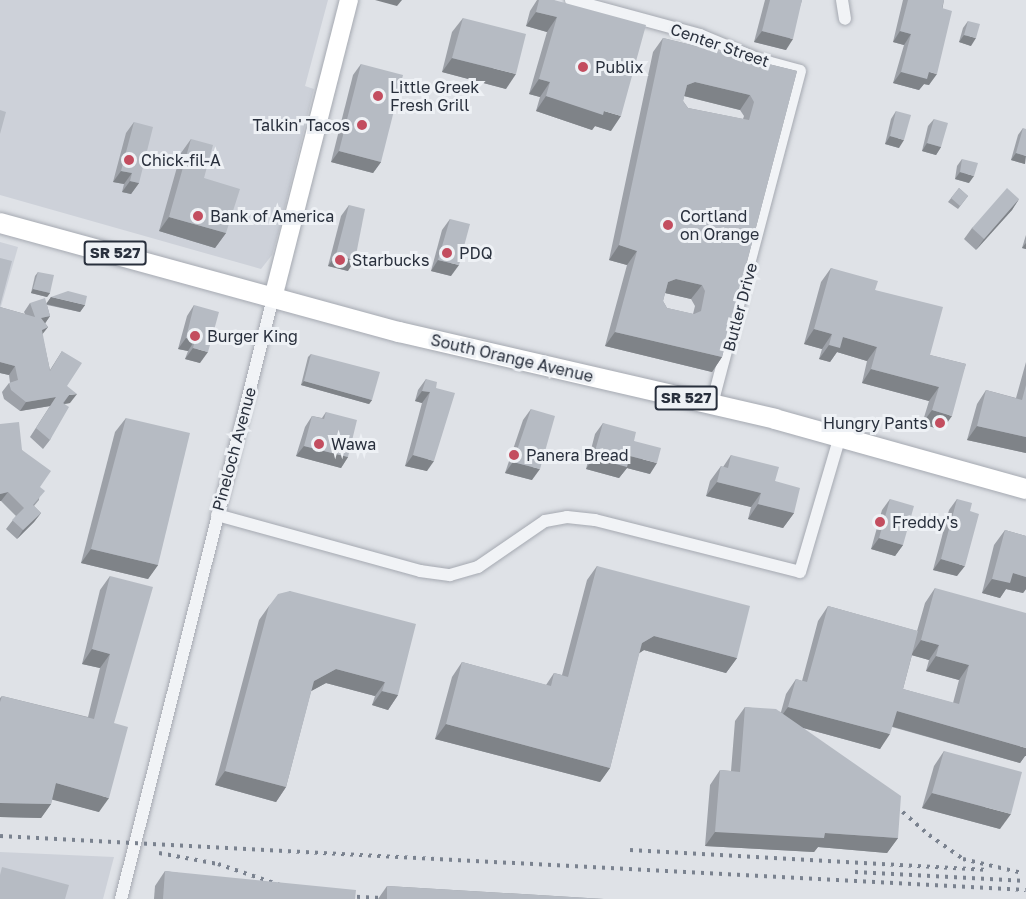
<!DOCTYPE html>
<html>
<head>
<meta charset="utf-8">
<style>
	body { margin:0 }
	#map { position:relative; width:1026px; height:899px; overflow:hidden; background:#dfe2e7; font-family:"Golos Text",sans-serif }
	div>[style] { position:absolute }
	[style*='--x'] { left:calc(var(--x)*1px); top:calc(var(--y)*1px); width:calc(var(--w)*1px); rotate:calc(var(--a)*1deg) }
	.built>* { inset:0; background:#cdd1d9 }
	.roads { filter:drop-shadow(0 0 2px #a5a9b1) drop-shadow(0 0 2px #a5a9b1) }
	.street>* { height:12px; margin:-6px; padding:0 6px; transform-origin:6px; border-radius:6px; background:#f1f3f6 }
	.secondary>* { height:18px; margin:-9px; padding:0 9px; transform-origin:9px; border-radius:9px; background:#fff }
	.primary>* { height:20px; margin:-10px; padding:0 10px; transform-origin:10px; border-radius:10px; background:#fff }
	.rail>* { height:4px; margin-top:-2px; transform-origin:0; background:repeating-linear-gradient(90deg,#7a828f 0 3px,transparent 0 9px) }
	.wall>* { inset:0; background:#9da1a8 }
	.shaded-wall>* { inset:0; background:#7f8388 }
	.building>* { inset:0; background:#b6bbc3 }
	.dots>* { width:16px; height:16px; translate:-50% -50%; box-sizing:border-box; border:3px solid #eef1f5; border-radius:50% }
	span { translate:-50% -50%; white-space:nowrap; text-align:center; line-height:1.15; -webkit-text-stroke:6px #eef1f5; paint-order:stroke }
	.shield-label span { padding:2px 4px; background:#eef1f5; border:2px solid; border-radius:4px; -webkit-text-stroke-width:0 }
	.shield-label { font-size:15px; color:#29303d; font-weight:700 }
	.street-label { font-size:16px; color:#29303d }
	.poi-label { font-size:16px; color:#29303d }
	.left { translate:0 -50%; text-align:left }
	.right { translate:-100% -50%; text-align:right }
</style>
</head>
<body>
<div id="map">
	<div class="built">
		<i style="clip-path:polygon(0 0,328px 0,305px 86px,314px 89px,280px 227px,272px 255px,261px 269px,0 195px)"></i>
		<i style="clip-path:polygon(0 242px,18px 247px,0 310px)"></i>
		<i style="clip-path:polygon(0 852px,114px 857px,103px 899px,0 899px)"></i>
	</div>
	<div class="roads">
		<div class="street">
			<i style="--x:571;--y:0;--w:134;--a:15.2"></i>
			<i style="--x:700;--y:35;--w:65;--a:22.6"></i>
			<i style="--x:760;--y:60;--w:41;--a:15.4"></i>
			<i style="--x:800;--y:71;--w:343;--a:104.8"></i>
			<i style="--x:842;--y:0;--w:19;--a:81"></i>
			<i style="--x:217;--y:515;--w:211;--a:15.4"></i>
			<i style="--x:420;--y:571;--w:30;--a:8"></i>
			<i style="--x:450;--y:575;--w:29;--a:-16"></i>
			<i style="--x:478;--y:567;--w:81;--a:-34.5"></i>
			<i style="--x:545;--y:521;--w:22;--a:-10"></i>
			<i style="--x:567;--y:517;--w:28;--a:6"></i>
			<i style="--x:595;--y:520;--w:211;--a:14.2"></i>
			<i style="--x:800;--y:572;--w:142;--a:-73.6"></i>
			<i style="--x:121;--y:899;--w:620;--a:-75.81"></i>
		</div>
		<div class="secondary">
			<i style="--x:273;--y:298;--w:308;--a:-75.7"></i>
		</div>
		<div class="primary">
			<i style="--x:0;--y:223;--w:414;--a:15.3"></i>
			<i style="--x:399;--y:332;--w:386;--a:13"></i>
			<i style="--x:775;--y:419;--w:261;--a:15.6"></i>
		</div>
	</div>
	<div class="rail">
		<i style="--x:889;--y:800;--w:53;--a:41.2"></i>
		<i style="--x:929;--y:835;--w:42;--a:35.2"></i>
		<i style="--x:963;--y:859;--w:61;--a:13.3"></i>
		<i style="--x:0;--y:836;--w:1027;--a:3.01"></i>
		<i style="--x:630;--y:850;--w:355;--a:3.2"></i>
		<i style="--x:159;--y:853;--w:60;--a:10.6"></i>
		<i style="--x:218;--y:864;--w:69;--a:18.7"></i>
		<i style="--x:855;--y:872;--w:171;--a:3"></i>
		<i style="--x:339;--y:896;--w:65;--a:2.6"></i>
	</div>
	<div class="wall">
		<i style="clip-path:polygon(537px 0,554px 0,611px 131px,595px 126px,592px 130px,536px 111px,540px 97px,529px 94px,547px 32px,526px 26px,530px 11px)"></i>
		<i style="clip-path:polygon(765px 0,802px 0,786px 50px,754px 42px)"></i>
		<i style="clip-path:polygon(903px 0,944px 0,929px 85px,924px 84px,919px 90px,893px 83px,904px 45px,893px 42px)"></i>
		<i style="clip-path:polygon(463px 18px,506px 89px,442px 72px,452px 32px)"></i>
		<i style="clip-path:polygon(968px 21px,971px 46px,959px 42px,963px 28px)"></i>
		<i style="clip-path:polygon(evenodd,663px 38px,797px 71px,722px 357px,712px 372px,605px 346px,627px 265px,609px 260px,653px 52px,663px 38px,684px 96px,740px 110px,744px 116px,743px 119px,688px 108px,683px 101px,684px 96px,663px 38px,665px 293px,691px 299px,695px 306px,693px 314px,667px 308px,663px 301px,665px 293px)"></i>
		<i style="clip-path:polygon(361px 64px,381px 162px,373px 173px,331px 162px,353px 75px)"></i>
		<i style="clip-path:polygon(896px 111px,899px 148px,885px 144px,891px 119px)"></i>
		<i style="clip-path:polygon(934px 119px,941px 147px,936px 155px,922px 151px,928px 126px)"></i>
		<i style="clip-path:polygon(134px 122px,139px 183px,131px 194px,122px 192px,124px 184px,113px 182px,126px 133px)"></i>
		<i style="clip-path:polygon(1023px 128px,1025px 164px,1011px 160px,1018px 135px)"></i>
		<i style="clip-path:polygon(191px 139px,204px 178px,226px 233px,215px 248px,159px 231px,181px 153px)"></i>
		<i style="clip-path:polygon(962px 159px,969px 183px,955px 179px,957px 166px)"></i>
		<i style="clip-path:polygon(959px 188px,968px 196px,958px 209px,948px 202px)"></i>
		<i style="clip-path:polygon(1019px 199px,1012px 210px,976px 250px,964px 239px,972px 228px)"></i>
		<i style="clip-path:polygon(349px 205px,348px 271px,328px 266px,341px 216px)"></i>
		<i style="clip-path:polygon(450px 219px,451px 276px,431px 271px,442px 230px)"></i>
		<i style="clip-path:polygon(1026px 235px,1026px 249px,1022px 248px)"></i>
		<i style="clip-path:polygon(831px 268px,875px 290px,930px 355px,966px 364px,942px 430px,922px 424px,929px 401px,862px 383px,867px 361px,837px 352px,830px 362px,819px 359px,822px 349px,804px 344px,821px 282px)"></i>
		<i style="clip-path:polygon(38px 272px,50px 293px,47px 297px,31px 293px,35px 276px)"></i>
		<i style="clip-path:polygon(51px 297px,85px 305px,80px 312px,47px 305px,50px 316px,45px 323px,48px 327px,42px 334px,50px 370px,62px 351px,67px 386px,70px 403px,65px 404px,50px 440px,43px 449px,30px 437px,50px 406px,20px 411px,4px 399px,2px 392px,9px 383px,10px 383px,9px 375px,0 373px,0 307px,25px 314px,24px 312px,30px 303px,47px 304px)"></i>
		<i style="clip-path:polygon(194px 305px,200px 363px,185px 359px,188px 351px,178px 349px,187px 316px)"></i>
		<i style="clip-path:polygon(311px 354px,372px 400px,369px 404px,301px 385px,308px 357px)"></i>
		<i style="clip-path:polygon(1026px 362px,1026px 453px,967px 440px,977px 404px,986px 390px,1016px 398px)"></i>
		<i style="clip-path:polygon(426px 379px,436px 388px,427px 471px,405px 466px,422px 403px,415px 401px,418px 390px)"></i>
		<i style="clip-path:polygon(531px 409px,532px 480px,505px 473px,523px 420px)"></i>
		<i style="clip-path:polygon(326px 412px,348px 457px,341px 468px,296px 456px,305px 427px,312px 416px,322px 418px)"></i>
		<i style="clip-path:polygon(126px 418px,158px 565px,148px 579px,81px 563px,115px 432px)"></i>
		<i style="clip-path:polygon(603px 423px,634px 441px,650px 474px,627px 468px,619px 478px,586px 469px,595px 434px)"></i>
		<i style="clip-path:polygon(0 424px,22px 450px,40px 487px,39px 500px,34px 506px,41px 513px,34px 522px,17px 539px,6px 529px,16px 516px,1px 501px,0 501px)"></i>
		<i style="clip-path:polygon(731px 455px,775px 481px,794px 513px,783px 528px,748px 519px,751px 507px,706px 496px,710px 481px,721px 466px,723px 467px)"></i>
		<i style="clip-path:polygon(890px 499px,903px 545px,895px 556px,871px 549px,882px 510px)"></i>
		<i style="clip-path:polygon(957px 499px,970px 511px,957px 576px,933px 570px,949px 510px)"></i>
		<i style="clip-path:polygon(1005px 530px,1026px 536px,1026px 589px,1023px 593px,1006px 589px,1000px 598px,982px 593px,994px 545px)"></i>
		<i style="clip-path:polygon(597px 566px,737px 658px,726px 673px,644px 650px,639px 653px,610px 768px,600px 782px,435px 739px,452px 677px,462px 662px,546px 685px,554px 673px,562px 675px,587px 580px)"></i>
		<i style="clip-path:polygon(110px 576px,114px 723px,99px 812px,52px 799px,51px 804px,41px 818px,0 817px,0 698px,2px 696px,88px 717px,100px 668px,82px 664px,100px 590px)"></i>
		<i style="clip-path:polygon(evenodd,935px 588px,1025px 756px,1020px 763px,892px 727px,880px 749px,803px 728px,898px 838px,887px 853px,818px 847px,814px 852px,705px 846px,710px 785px,720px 770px,731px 771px,735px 721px,745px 707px,781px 712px,786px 694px,796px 679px,802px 681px,818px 621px,828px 606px,917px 631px,925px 603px,935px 588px,912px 655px,929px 660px,926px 671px,959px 680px,953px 703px,903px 689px,912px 655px)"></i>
		<i style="clip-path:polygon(290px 591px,398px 695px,388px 710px,372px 705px,375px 696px,326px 683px,311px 691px,286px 787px,276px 802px,215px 785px,259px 620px,269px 606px)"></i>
		<i style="clip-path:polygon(944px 751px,1000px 829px,922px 808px,934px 766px)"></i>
		<i style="clip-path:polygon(165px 871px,355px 899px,154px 899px,155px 886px)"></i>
		<i style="clip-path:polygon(387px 886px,604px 899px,378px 899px)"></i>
	</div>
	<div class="shaded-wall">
		<i style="clip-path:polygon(375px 0,402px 0,397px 6px)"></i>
		<i style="clip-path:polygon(536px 12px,557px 17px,547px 32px,526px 26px)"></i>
		<i style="clip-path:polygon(762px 31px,793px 39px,786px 50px,754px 42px)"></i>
		<i style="clip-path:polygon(900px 31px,911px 34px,904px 45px,893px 42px)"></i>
		<i style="clip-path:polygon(964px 35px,976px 38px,971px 46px,959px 42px)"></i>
		<i style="clip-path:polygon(452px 58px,516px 74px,506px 89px,442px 72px)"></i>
		<i style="clip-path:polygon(901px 72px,929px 72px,937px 74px,929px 85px,924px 84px,919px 90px,893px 83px)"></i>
		<i style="clip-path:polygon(539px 79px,550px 82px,540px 97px,529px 94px)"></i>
		<i style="clip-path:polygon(695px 82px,750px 95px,740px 110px,684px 96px,687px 85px)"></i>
		<i style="clip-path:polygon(546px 96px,604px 111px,621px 116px,611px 131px,595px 126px,592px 130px,536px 111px)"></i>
		<i style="clip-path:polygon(890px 136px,904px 140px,899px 148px,885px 144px)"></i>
		<i style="clip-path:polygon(927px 143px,941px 147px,936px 155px,922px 151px)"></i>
		<i style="clip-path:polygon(339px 151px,381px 162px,373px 173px,331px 162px)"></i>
		<i style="clip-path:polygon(1016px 153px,1026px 156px,1025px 164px,1011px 160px)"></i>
		<i style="clip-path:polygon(121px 171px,132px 173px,124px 184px,113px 182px)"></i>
		<i style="clip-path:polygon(960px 172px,974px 176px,969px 183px,955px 179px)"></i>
		<i style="clip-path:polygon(130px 181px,139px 183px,131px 194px,122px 192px)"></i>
		<i style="clip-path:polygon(1019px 199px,1012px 210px,976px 250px,984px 239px)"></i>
		<i style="clip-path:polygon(169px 217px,226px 233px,215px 248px,159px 231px)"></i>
		<i style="clip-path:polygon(1026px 243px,1026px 249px,1022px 248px)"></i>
		<i style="clip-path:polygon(619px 245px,637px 251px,627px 265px,609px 260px)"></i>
		<i style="clip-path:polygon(336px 255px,355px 260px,348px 271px,328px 266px)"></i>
		<i style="clip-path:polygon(438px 260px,459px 265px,451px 276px,431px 271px)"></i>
		<i style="clip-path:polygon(676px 279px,702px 285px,691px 299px,665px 293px,668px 282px)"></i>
		<i style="clip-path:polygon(33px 289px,50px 293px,47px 297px,31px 293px)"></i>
		<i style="clip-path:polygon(51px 297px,85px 305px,80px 312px,46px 304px)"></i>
		<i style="clip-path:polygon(50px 316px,44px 325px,41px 318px)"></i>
		<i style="clip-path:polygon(48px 327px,41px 336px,42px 330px)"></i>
		<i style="clip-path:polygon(814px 329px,832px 334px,822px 349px,804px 344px)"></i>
		<i style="clip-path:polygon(615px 332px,722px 357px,712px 372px,605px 346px)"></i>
		<i style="clip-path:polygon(843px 337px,877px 347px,867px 361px,837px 352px,830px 362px,819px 359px,829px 345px)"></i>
		<i style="clip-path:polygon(186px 338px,195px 340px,188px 351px,178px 349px)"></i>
		<i style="clip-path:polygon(193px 348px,208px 352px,200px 363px,185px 359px)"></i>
		<i style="clip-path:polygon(0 362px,15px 366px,9px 375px,0 373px)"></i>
		<i style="clip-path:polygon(871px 369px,939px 387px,929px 401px,862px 383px)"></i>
		<i style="clip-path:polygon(304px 381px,372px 400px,369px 404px,301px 385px)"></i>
		<i style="clip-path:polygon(422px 391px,430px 392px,422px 403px,415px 401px)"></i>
		<i style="clip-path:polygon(77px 394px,70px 403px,63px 404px,69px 395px)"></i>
		<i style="clip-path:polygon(56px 397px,50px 406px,20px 411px,26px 402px)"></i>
		<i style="clip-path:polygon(932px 410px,952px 416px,942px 430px,922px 424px)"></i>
		<i style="clip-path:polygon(977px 426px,1026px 437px,1026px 453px,967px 440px)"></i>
		<i style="clip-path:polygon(304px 446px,348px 457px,341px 468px,296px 456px)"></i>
		<i style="clip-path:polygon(413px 455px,434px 461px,427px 471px,405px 466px)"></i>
		<i style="clip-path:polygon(630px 456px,657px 463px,650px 474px,627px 468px,619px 478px,586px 469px,593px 458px)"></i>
		<i style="clip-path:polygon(513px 462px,540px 469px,532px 480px,505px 473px)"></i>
		<i style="clip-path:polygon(717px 482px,761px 493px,751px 507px,706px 496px)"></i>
		<i style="clip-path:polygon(8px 492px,1px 501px,0 501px,0 494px)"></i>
		<i style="clip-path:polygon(758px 504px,794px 513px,783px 528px,748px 519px)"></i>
		<i style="clip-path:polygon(41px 513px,34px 522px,17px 539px,23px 530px)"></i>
		<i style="clip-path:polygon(879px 538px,903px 545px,895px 556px,871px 549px)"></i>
		<i style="clip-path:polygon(91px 549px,158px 565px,148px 579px,81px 563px)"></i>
		<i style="clip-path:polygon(941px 559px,965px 566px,957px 576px,933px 570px)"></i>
		<i style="clip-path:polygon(1013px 573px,1026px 577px,1026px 589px,1023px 593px,1006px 589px,1000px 598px,982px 593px,992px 579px)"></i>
		<i style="clip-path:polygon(654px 636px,737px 658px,726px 673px,644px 650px,632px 658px,642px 643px)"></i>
		<i style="clip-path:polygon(921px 640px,939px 645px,929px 660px,911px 655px)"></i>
		<i style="clip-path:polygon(92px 649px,110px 654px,100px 668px,82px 664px)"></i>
		<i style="clip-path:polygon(936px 656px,969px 665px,959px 680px,926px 671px)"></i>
		<i style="clip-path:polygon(336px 669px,385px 682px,375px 696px,326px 683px,304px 695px,314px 681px)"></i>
		<i style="clip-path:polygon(382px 691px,398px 695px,388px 710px,372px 705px)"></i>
		<i style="clip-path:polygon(788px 707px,890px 734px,880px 749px,778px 721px)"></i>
		<i style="clip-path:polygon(897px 711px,1026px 748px,1026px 756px,1025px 756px,1020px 763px,887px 725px)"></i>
		<i style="clip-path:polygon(446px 724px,610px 768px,600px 782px,435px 739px)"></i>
		<i style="clip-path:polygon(225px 771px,286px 787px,276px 802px,215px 785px)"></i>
		<i style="clip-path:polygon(56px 783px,109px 798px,99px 812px,46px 798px)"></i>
		<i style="clip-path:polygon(932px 793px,1011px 814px,1000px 829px,922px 808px)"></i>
		<i style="clip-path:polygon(0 803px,51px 804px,41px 818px,0 817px)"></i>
		<i style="clip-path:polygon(715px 832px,825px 833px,898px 838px,887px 853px,818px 847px,814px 852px,705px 846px)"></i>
	</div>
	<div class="building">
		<i style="clip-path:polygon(539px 0,554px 0,646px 25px,621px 116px,604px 111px,603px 115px,546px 96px,550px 82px,539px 79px,557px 17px,536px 12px)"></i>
		<i style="clip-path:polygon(770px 0,802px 0,793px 39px,762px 31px)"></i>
		<i style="clip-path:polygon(908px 0,944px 0,942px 8px,952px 11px,937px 74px,929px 72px,927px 79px,901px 72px,911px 34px,900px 31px)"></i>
		<i style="clip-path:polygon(463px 18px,526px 34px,516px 74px,452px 58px)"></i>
		<i style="clip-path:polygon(968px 21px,980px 24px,976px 38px,964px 35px)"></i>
		<i style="clip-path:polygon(evenodd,663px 38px,797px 71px,722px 357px,615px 332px,637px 251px,619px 245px,663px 38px,695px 82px,750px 95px,754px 102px,749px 120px,688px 108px,683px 101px,687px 85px,695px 82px,663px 38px,676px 279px,702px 285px,705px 291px,701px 311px,694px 314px,667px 308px,663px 301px,668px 282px,676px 279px)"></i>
		<i style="clip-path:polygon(361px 64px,403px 75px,381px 162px,339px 151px)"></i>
		<i style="clip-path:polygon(0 110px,6px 112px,0 134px)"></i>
		<i style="clip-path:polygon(896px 111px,911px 115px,904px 140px,890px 136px)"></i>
		<i style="clip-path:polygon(934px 119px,948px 123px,941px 147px,927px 143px)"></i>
		<i style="clip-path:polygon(134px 122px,153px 127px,139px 183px,130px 181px,132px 173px,121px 171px)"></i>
		<i style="clip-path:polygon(1023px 128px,1026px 129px,1026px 156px,1016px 153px)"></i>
		<i style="clip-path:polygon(191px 139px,213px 145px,204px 178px,240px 189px,226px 233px,169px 217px)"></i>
		<i style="clip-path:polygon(962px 159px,978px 163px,974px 176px,960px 172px)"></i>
		<i style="clip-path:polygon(959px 188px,968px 196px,960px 206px,951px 198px)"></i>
		<i style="clip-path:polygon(1007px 188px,1019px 199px,984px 239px,972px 228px)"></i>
		<i style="clip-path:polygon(349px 205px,365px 209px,355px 260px,336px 255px)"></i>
		<i style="clip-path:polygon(450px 219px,470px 224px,459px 265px,438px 260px)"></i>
		<i style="clip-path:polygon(0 258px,12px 261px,0 306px)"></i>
		<i style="clip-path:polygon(831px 268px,878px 281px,875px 290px,943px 307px,930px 355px,966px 364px,952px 416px,932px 410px,939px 387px,871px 369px,877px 347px,843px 337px,840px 348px,829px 345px,832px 334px,814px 329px)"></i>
		<i style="clip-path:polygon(38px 272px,54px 275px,50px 293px,33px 289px)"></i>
		<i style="clip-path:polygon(68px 291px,87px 296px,85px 305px,51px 297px)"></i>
		<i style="clip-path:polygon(45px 298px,50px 316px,41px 318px,48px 327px,42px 330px,50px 371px,62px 351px,82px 363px,67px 386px,77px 394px,69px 395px,63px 403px,69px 407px,50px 440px,36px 428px,56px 397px,26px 402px,11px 390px,9px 383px,18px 380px,15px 366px,0 362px,0 307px,35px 317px,30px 303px)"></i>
		<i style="clip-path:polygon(194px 305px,219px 312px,208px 352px,193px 348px,195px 340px,186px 338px)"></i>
		<i style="clip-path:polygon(311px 354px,380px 372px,372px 400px,304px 381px)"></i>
		<i style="clip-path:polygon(426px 379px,437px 382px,436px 388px,455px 393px,434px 461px,413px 455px,430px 392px,422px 391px)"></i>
		<i style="clip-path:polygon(1026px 385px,1026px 437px,977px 426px,986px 390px,1022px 400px)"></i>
		<i style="clip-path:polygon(531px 409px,555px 416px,540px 469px,513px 462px)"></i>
		<i style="clip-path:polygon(326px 412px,357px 420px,348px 457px,304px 446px,312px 416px,324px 419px)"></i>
		<i style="clip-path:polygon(126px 418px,190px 433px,158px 565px,91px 549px)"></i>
		<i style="clip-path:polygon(19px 422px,22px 450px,51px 471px,40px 487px,45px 491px,33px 505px,41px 513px,23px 530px,12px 520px,24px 508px,8px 492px,0 494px,0 424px)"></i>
		<i style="clip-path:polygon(603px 423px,636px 432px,634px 441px,661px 448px,657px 463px,630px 456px,627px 467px,593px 458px)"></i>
		<i style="clip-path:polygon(731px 455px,779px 467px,775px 481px,800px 488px,794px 513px,758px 504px,761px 493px,717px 482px,721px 466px,728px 468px)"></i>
		<i style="clip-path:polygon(890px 499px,914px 506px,903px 545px,879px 538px)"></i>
		<i style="clip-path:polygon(957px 499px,972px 503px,970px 511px,979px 514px,965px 566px,941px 559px)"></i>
		<i style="clip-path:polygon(1005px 530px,1026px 536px,1026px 577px,1013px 573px,1010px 583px,992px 579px)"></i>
		<i style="clip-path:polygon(597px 566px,750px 606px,737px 658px,654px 636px,642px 643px,610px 768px,446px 724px,462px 662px,551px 686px,554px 673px,568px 677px)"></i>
		<i style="clip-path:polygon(110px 576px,153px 587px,114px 723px,128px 727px,109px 798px,56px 783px,51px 804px,0 803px,0 702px,2px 696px,94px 719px,110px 654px,92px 649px)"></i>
		<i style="clip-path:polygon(935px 588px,1026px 613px,1026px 748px,897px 711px,890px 734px,788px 707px,796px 679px,807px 682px,828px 606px,918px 631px,903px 689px,959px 704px,969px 665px,936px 656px,939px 645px,921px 640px)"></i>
		<i style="clip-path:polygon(290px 591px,416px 624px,398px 695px,382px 691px,385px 682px,336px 669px,314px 681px,286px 787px,225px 771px,269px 606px,278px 594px)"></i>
		<i style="clip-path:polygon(745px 707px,776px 709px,901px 796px,898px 838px,825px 833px,824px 838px,715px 832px,720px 770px,740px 772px)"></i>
		<i style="clip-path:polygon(944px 751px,1022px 772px,1011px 814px,932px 793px)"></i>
		<i style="clip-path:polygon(2px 867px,69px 885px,65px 899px,0 899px,0 875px)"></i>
		<i style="clip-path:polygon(165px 871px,356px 890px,355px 899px,163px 899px)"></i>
		<i style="clip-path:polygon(387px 886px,604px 899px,387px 899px)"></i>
	</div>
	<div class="dots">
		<i style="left:583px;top:67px;background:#c34d5f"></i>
		<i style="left:378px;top:96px;background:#c34d5f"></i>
		<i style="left:362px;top:125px;background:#c34d5f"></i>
		<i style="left:129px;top:160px;background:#c34d5f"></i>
		<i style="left:198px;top:216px;background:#c34d5f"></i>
		<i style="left:668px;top:225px;background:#c34d5f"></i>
		<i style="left:447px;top:253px;background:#c34d5f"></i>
		<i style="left:340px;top:260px;background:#c34d5f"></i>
		<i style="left:195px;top:336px;background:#c34d5f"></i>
		<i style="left:940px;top:423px;background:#c34d5f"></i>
		<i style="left:319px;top:444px;background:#c34d5f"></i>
		<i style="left:514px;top:455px;background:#c34d5f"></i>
		<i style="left:880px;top:522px;background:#c34d5f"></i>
	</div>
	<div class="shield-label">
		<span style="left:115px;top:253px">SR 527</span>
		<span style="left:686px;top:398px">SR 527</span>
	</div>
	<div class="street-label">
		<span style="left:720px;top:45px;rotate:19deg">Center Street</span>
		<span style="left:740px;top:307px;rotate:-75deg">Butler Drive</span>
		<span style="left:512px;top:358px;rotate:13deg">South Orange Avenue</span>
		<span style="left:234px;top:449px;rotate:-75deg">Pineloch Avenue</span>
	</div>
	<div class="poi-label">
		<span class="left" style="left:595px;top:67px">Publix</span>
		<span class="left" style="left:390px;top:96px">Little Greek<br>Fresh Grill</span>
		<span class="right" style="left:350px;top:125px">Talkin' Tacos</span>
		<span class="left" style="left:141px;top:160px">Chick-fil-A</span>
		<span class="left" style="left:210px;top:216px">Bank of America</span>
		<span class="left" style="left:680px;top:225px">Cortland<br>on Orange</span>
		<span class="left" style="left:459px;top:253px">PDQ</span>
		<span class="left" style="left:352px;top:260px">Starbucks</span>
		<span class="left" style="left:207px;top:336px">Burger King</span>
		<span class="right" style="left:928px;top:423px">Hungry Pants</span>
		<span class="left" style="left:331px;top:444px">Wawa</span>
		<span class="left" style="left:526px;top:455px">Panera Bread</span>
		<span class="left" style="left:892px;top:522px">Freddy's</span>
	</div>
</div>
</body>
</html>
